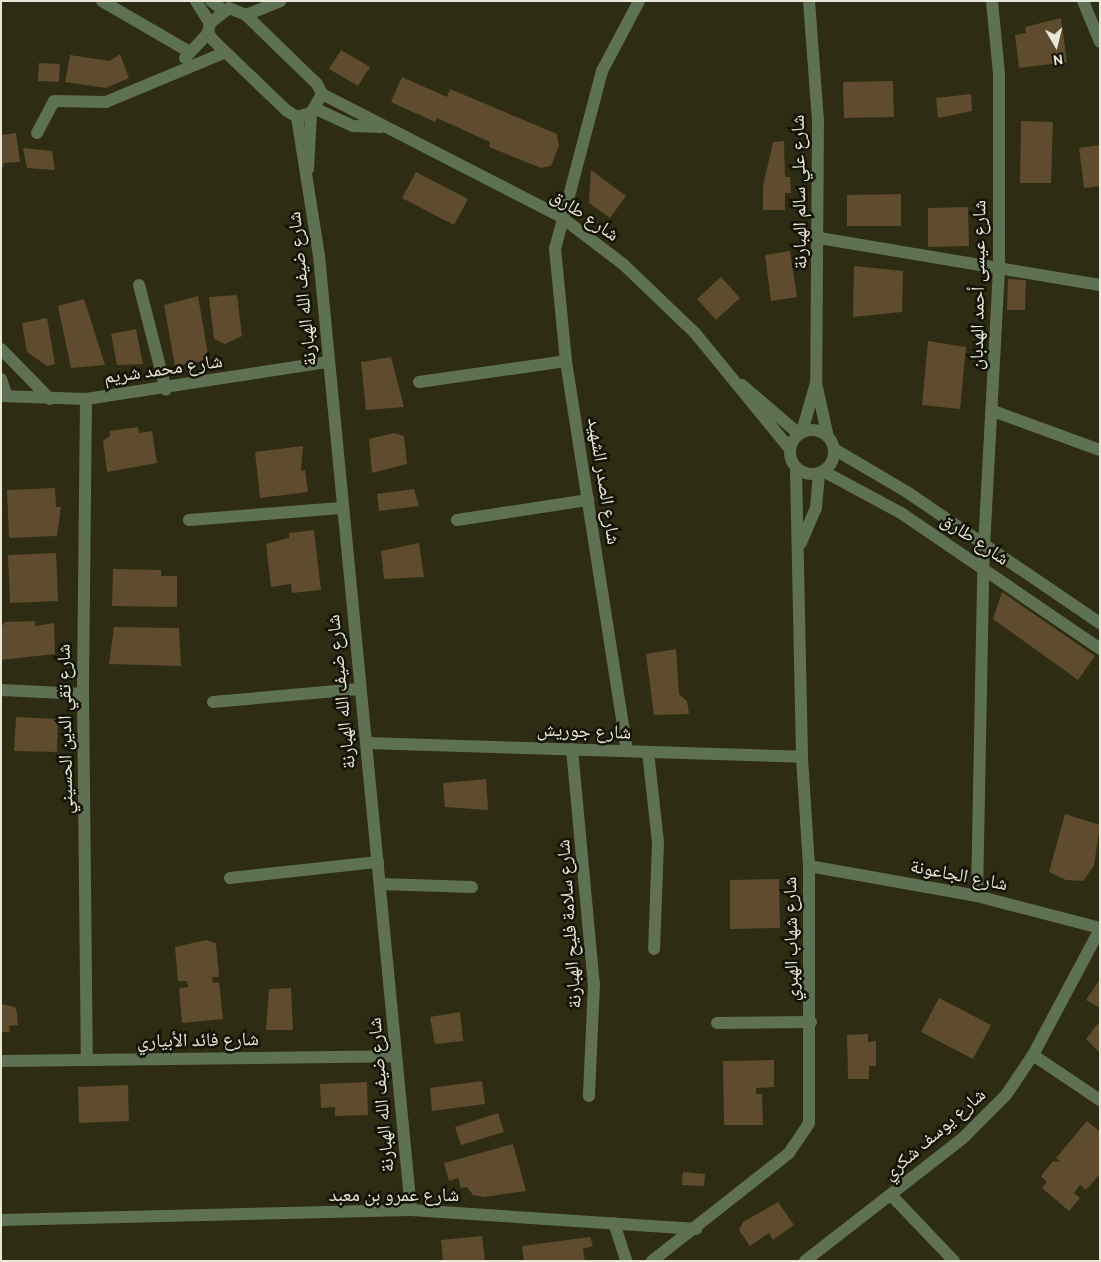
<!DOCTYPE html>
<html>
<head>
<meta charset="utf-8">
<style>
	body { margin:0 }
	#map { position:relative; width:1101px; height:1262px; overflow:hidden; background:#2e2c12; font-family:Cabin,"Noto Naskh Arabic",sans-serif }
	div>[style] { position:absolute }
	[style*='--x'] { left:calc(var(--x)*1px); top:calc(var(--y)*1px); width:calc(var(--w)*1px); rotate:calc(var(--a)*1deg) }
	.building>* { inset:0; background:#5f4b2e }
	.minor>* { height:12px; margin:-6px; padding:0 6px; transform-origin:6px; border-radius:6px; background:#5f7153 }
	.minor>.ring { margin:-6px; padding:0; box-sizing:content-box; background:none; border:12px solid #5f7153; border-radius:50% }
	span { translate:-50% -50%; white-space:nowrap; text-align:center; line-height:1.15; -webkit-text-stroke:5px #151409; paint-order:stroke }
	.street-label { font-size:19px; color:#e9e8d8 }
	.frame { position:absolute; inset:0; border:2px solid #e9e8d8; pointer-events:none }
	.north { position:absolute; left:1031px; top:20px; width:50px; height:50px; -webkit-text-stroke:4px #151409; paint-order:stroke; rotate:172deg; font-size:14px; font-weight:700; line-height:20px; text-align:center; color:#e9e8d8 }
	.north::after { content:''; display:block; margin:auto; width:18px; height:22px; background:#e9e8d8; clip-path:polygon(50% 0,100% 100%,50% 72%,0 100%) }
</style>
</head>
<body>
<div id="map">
	<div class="building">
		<i style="clip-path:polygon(1061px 18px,1067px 62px,1019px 68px,1015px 35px,1026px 33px,1025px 27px)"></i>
		<i style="clip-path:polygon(341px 50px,370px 67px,358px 86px,329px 69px)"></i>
		<i style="clip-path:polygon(120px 54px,129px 78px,106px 88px,65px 82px,70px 55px,110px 61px)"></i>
		<i style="clip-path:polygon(39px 63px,60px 64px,59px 82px,38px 81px)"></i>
		<i style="clip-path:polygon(402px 77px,447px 97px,450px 89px,557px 134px,559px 146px,551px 166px,541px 168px,489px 147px,490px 142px,437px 118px,435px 122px,391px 102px)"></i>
		<i style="clip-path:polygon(893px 81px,894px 117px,844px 118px,843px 82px)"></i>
		<i style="clip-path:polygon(971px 94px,972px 111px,938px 118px,936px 98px)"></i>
		<i style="clip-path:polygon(1021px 121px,1053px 122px,1051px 183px,1020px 183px)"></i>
		<i style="clip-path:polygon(16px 133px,20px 162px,4px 163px,1px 172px,1px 135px)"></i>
		<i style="clip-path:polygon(784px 141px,785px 177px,790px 177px,791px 193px,785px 193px,785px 210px,763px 210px,763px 186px,773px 142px)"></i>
		<i style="clip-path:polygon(1100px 145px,1100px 186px,1084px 188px,1079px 148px)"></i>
		<i style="clip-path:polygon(23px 148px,52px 151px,55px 170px,27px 168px)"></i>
		<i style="clip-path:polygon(591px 170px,626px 196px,610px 218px,589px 203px)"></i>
		<i style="clip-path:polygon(416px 172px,468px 199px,454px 225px,402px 198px)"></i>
		<i style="clip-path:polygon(901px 194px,901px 226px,847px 226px,847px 195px)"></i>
		<i style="clip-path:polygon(968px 207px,969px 246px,928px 247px,928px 208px)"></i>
		<i style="clip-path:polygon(790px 251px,797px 297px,771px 301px,765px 255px)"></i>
		<i style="clip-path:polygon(854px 266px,903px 271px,902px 312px,853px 317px)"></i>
		<i style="clip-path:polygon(721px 277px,740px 298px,716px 320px,697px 299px)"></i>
		<i style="clip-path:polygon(1008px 279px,1026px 280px,1025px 310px,1007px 310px)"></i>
		<i style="clip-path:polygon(237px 295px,242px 336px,225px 344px,214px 339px,209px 297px)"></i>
		<i style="clip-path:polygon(198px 296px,209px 360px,175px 366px,164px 305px)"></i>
		<i style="clip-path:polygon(84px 299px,105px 365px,71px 368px,58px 306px)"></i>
		<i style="clip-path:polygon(47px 318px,55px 364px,47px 366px,27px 352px,22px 323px)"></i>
		<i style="clip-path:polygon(136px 329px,143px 364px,117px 365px,111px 334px)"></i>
		<i style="clip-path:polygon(928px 341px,966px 347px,960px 409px,922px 405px)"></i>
		<i style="clip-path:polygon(391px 357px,404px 407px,366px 410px,361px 362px)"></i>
		<i style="clip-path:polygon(138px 427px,139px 433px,152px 431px,157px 463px,107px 472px,103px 441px,110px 436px,110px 431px)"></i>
		<i style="clip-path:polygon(394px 433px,404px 436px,407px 464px,372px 473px,369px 439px)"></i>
		<i style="clip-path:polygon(303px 446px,301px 471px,305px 470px,308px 492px,260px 498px,255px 452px)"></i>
		<i style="clip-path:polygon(55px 488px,56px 507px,61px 507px,57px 536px,9px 538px,7px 490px)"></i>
		<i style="clip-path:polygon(414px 489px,419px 506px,379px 511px,377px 494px)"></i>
		<i style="clip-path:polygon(314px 530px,321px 590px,292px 593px,291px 584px,271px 587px,266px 544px,289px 538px,289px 533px)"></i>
		<i style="clip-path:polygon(419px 543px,424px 577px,384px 579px,381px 551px)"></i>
		<i style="clip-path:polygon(56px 553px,58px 601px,10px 603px,8px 555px)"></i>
		<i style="clip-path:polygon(113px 569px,161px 570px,161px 576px,177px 576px,177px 607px,112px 606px)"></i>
		<i style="clip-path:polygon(1002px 592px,1095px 656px,1078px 680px,993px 619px)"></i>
		<i style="clip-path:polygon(35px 621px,35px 626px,54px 623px,55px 654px,1px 660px,1px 627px,5px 622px)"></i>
		<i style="clip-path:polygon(114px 627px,179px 628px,181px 666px,109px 664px)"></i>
		<i style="clip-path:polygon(676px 649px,679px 694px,687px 701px,689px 714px,654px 715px,646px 654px)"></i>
		<i style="clip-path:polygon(16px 717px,58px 719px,57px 752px,14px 751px)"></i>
		<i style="clip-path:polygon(486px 779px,488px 810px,445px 807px,443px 783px)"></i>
		<i style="clip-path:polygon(1065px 814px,1100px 825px,1094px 866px,1083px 881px,1066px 880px,1049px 872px)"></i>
		<i style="clip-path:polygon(779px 879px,780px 928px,730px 929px,730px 880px)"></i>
		<i style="clip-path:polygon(206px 940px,216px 943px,219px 977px,212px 977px,213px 983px,219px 982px,223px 1019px,182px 1023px,179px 988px,188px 987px,187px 981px,178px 981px,175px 947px)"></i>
		<i style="clip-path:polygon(1100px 979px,1100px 1008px,1086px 1000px)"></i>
		<i style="clip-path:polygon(291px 988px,293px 1030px,266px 1030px,269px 989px)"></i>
		<i style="clip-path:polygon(939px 998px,991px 1025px,973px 1059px,921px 1032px)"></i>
		<i style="clip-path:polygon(1px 1004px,15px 1007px,17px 1013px,18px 1025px,9px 1026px,10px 1032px,1px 1032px)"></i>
		<i style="clip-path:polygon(460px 1012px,463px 1041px,435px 1044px,430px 1017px)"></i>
		<i style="clip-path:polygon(1100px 1021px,1100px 1053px,1086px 1039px)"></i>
		<i style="clip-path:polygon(868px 1034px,868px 1042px,876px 1041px,876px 1066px,869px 1066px,869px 1079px,848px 1079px,847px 1035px)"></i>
		<i style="clip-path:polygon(774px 1060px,774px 1087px,756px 1088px,756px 1094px,762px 1094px,763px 1125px,724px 1125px,723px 1061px)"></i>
		<i style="clip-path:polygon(482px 1081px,485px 1104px,432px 1111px,430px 1088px)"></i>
		<i style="clip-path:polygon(367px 1082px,368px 1115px,335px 1116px,335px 1107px,321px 1108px,320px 1084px)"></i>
		<i style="clip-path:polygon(128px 1085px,129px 1121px,79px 1123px,78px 1087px)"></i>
		<i style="clip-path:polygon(498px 1113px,504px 1132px,461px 1145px,455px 1127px)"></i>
		<i style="clip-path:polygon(1087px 1121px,1100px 1132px,1100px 1174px,1086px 1190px,1080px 1185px,1074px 1193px,1080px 1198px,1069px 1211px,1042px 1188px,1047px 1182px,1041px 1176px,1053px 1161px,1061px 1162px,1056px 1158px)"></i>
		<i style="clip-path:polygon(513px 1144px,526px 1191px,484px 1197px,473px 1195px,467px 1187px,461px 1188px,458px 1178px,449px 1181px,444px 1163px)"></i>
		<i style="clip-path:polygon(683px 1172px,705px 1174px,704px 1186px,682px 1185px)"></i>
		<i style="clip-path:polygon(778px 1202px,794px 1225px,773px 1240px,769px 1233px,750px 1246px,739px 1230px,743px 1222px)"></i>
		<i style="clip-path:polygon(482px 1236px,485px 1261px,443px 1261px,441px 1240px)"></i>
		<i style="clip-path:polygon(590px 1237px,593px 1246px,583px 1249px,585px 1261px,524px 1261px,522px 1246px)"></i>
	</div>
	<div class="minor">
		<i style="--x:102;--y:1;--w:99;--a:30.2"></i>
		<i style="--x:196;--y:1;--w:26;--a:58"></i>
		<i style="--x:211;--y:1;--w:15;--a:37"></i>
		<i style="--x:809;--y:1;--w:121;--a:85.7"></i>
		<i style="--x:818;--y:122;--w:261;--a:90.4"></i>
		<i style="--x:816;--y:383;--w:55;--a:77.5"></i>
		<i style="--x:1083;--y:1;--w:44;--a:67.5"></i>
		<i style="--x:229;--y:8;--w:18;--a:22"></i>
		<i style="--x:246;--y:15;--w:99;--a:44.2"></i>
		<i style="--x:317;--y:84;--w:11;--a:63"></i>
		<i style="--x:322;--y:94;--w:22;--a:120"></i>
		<i style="--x:311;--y:113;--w:15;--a:164"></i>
		<i style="--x:297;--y:117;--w:13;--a:-148"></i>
		<i style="--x:286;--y:110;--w:100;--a:-136.2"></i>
		<i style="--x:214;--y:41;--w:10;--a:-127"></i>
		<i style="--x:208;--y:33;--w:10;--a:-79"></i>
		<i style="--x:210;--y:23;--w:24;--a:-38"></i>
		<i style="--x:246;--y:15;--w:37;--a:-22"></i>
		<i style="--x:185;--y:58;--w:34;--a:-47"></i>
		<i style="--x:322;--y:94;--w:269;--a:27.2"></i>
		<i style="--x:561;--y:217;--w:78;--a:37.2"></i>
		<i style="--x:623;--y:264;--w:100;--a:43.8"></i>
		<i style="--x:695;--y:333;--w:150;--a:50.7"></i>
		<i style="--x:316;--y:109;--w:41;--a:24.7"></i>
		<i style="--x:353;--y:126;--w:28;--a:2"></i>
		<i style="--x:297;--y:117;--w:141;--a:81"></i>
		<i style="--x:319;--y:256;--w:958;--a:84.49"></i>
		<i style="--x:37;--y:133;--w:36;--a:-62"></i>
		<i style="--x:54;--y:101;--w:52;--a:1.1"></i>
		<i style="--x:106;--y:102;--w:128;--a:-22.6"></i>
		<i style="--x:308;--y:169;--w:56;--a:-86.9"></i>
		<i style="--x:819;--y:238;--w:285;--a:9.5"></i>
		<i style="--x:139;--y:285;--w:108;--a:75.6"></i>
		<i style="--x:1;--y:349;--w:70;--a:45.6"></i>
		<i style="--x:1;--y:379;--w:18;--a:71"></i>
		<i style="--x:419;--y:382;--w:148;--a:-8.1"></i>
		<i style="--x:742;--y:385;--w:75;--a:40.7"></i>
		<i style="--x:1;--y:396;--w:85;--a:2"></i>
		<i style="--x:86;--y:399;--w:245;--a:-8.7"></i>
		<i style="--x:86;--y:399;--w:295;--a:90.6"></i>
		<i style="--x:83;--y:694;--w:366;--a:89.4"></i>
		<i style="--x:993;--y:411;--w:114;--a:20"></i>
		<i class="ring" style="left:790px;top:430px;width:32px;height:32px"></i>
		<i style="--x:802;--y:432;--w:51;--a:-74.1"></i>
		<i style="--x:834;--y:449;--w:85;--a:30.5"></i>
		<i style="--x:907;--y:492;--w:233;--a:34.2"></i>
		<i style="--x:823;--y:471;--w:89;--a:28.3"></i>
		<i style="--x:901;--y:513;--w:241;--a:34.3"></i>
		<i style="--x:189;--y:520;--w:152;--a:-4.5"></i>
		<i style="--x:457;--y:520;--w:133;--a:-8.7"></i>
		<i style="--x:801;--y:543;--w:38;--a:-67"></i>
		<i style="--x:816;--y:508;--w:35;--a:-85"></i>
		<i style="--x:1;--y:690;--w:82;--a:2.8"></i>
		<i style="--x:213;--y:702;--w:146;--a:-5.1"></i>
		<i style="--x:366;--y:743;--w:436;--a:1.8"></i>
		<i style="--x:572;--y:749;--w:236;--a:84.7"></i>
		<i style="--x:594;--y:984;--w:112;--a:92.6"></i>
		<i style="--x:627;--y:751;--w:395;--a:-98.9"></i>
		<i style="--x:566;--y:361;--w:113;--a:-95.6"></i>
		<i style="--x:555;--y:249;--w:184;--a:-75.2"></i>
		<i style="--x:602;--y:71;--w:79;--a:-62.1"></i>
		<i style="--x:648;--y:752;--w:91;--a:83.7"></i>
		<i style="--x:658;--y:842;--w:107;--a:92.1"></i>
		<i style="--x:809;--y:866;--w:171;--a:10.1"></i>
		<i style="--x:977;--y:896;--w:127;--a:14.6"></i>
		<i style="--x:230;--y:878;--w:149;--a:-6.2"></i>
		<i style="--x:381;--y:884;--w:91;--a:1.9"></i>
		<i style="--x:977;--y:896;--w:350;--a:-88.9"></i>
		<i style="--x:984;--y:546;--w:279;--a:-86.9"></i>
		<i style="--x:999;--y:267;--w:193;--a:-90"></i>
		<i style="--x:999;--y:74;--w:73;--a:-95.5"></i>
		<i style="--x:717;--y:1023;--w:94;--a:-0.6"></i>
		<i style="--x:1033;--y:1055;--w:81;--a:33.9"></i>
		<i style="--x:1;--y:1061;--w:394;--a:-0.7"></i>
		<i style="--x:891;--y:1195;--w:91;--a:46.3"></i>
		<i style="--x:1;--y:1220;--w:410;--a:-1.4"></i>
		<i style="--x:411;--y:1210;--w:286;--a:3.8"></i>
		<i style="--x:614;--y:1223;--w:40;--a:72"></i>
		<i style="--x:652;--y:1261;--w:174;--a:-38.2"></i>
		<i style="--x:789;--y:1153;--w:36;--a:-56"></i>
		<i style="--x:809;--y:1123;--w:257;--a:-90"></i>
		<i style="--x:809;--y:866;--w:109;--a:-93.7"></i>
		<i style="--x:802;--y:757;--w:290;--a:-91.2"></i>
		<i style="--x:805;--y:1261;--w:202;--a:-37.9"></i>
		<i style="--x:964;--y:1137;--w:59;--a:-45"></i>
		<i style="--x:1006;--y:1095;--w:48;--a:-56"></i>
		<i style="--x:1033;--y:1055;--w:143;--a:-62"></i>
	</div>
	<div class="street-label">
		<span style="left:799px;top:192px;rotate:-91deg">شارع علي سالم الهبارنة</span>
		<span style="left:585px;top:215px;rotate:34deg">شارع طارق</span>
		<span style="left:978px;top:285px;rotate:-89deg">شارع عيسى أحمد الهدبان</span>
		<span style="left:302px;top:289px;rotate:-96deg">شارع ضيف الله الهبارنة</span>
		<span style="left:163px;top:369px;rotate:-8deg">شارع محمد شريم</span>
		<span style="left:604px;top:481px;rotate:81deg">شارع الصدر الشهيد</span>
		<span style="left:975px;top:539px;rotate:34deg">شارع طارق</span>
		<span style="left:341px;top:692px;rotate:-96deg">شارع ضيف الله الهبارنة</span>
		<span style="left:65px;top:729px;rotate:-91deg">شارع تقي الدين الحسيني</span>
		<span style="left:584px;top:731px;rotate:2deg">شارع جوريش</span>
		<span style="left:959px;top:875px;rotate:11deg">شارع الجاعونة</span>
		<span style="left:569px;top:924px;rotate:-94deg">شارع سلامة فليح الهبارنة</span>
		<span style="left:791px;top:939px;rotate:-91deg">شارع شهاب الهبري</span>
		<span style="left:198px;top:1040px;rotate:-1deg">شارع فائد الأبياري</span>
		<span style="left:381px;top:1095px;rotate:-95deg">شارع ضيف الله الهبارنة</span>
		<span style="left:934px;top:1134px;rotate:-41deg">شارع يوسف شكري</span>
		<span style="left:394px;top:1195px">شارع عمرو بن معبد</span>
	</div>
	<div class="frame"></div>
	<div class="north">N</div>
</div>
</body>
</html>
